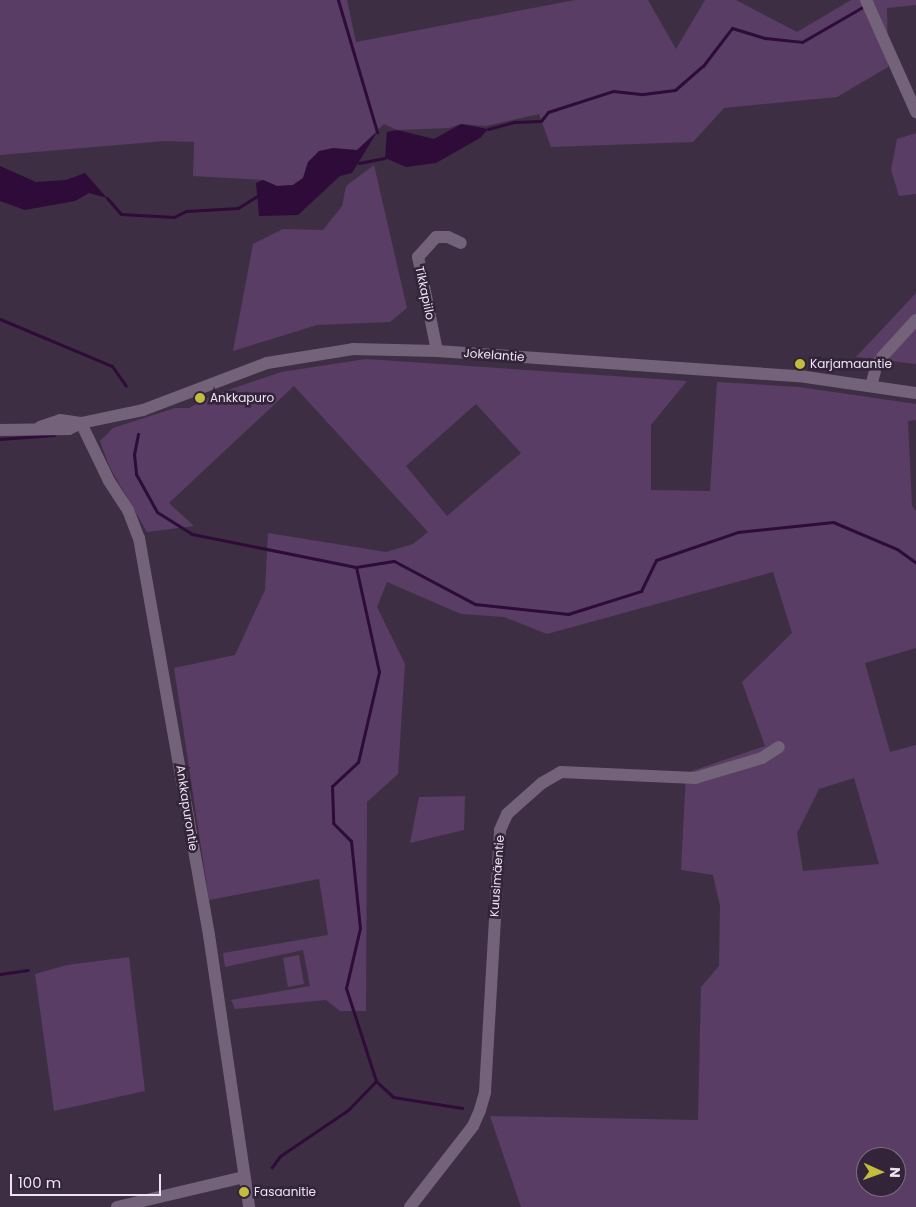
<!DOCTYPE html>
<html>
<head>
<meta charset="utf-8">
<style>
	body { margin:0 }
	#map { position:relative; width:916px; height:1207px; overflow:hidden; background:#3e2e43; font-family:Poppins,sans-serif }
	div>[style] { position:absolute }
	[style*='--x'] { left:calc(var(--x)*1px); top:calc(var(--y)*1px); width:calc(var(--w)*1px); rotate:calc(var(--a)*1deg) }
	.green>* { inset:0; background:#593d64 }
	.water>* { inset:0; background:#2e0b39 }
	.stream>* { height:3px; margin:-1.5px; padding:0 1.5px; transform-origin:1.5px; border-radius:1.5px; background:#2e0b39 }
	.minor>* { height:12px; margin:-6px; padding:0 6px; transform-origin:6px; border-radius:6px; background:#736279 }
	.dots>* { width:14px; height:14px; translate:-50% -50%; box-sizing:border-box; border:2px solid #332439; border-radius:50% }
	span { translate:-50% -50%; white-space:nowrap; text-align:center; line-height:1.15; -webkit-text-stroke:5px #332439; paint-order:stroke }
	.street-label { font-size:12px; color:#ede3f1 }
	.poi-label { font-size:12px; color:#ede3f1 }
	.left { translate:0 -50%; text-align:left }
	.north { position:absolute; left:856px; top:1147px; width:50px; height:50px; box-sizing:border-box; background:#332439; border:1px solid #7d7083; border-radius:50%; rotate:92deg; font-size:14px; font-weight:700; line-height:20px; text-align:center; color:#ede3f1 }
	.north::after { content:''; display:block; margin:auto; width:18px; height:22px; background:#c3bd3e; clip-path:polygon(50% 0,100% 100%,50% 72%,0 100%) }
	.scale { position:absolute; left:10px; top:1174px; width:151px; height:22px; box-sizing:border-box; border:2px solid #ede3f1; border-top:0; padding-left:6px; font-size:15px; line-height:18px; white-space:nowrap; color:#ede3f1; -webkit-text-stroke:4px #332439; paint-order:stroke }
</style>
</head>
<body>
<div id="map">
	<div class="green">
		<i style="clip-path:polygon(0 0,347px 0,356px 42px,575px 0,648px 0,676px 49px,705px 0,736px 0,797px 32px,851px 0,916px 0,916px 5px,887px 8px,888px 67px,837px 97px,724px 108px,693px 142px,551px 147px,539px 114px,486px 126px,461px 124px,449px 128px,397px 130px,384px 124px,357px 150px,308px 162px,303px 178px,293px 185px,277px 186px,263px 180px,193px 176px,194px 142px,165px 141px,0 155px)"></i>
		<i style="clip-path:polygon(916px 133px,916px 194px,899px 196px,891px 170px,897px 139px)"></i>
		<i style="clip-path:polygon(374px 165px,407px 308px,390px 322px,317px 325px,233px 351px,253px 244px,283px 229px,323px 230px,342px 206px,346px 186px)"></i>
		<i style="clip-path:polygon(916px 293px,916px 364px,856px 357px)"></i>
		<i style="clip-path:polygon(evenodd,366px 359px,687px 381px,651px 425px,651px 490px,710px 491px,717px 382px,799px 387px,916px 404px,916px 420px,908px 421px,912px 506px,916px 511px,916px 648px,865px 663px,890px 752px,916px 745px,916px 1207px,521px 1207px,490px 1116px,698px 1120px,701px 987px,719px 966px,720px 906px,713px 875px,681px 870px,686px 773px,765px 746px,742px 682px,792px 633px,773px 572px,547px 634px,504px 617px,461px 614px,387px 582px,377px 607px,405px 664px,398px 774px,367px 802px,366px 1011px,340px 1011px,326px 1000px,235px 1009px,231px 1000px,310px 986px,303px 950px,225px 967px,223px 953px,328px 935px,319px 879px,209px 900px,174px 668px,235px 655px,265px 590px,268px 533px,386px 552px,413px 544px,428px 532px,294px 386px,169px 503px,194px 526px,147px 532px,109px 466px,100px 441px,113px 428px,175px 408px,189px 408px,211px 396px,281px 372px,366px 359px,476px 404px,521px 453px,447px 516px,406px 466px,476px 404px,366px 359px,854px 778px,879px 864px,803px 871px,797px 833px,819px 789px,854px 778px,366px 359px,866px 1157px,896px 1157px,896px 1187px,866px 1187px,866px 1157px)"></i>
		<i style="clip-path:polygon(465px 796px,464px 830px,410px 843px,419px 797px)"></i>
		<i style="clip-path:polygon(299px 955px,304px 984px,288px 987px,283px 958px)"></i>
		<i style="clip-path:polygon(129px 957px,145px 1091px,54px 1111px,35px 974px,67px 965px)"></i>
	</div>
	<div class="water">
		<i style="clip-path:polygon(461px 124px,488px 129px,480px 138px,436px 163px,406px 167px,385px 158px,387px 132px,397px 130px,434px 139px)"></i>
		<i style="clip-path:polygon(377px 132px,352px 173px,340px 176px,298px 215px,259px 216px,256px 183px,263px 180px,277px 186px,293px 185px,303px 178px,308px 162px,319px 151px,333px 148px,357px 150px)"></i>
		<i style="clip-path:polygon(0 166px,36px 182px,66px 180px,85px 173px,107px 198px,89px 193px,75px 201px,25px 210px,0 201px)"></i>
	</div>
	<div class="stream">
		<i style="--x:338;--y:0;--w:138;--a:73.5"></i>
		<i style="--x:488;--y:129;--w:28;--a:-15"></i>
		<i style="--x:515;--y:122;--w:26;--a:-2"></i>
		<i style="--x:541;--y:121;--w:11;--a:-52"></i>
		<i style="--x:548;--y:112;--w:68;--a:-17.9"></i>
		<i style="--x:613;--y:91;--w:30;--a:6"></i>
		<i style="--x:643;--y:94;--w:32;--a:-7"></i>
		<i style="--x:675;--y:90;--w:37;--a:-41"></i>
		<i style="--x:703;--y:66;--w:48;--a:-52.7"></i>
		<i style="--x:732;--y:28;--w:34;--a:17"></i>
		<i style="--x:765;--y:38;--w:37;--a:6"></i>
		<i style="--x:802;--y:42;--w:74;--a:-30"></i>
		<i style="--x:359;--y:163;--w:26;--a:-11"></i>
		<i style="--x:107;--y:198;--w:21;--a:49"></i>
		<i style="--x:121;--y:214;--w:53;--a:3.2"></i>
		<i style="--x:174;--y:217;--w:13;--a:-27"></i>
		<i style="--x:186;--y:211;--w:52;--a:-3.3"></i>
		<i style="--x:238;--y:208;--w:22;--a:-32"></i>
		<i style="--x:0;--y:319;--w:121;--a:22.8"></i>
		<i style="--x:112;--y:366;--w:24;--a:55"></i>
		<i style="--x:138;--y:434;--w:20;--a:101"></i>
		<i style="--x:134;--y:454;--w:20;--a:84"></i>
		<i style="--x:136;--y:474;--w:43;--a:61.1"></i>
		<i style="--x:157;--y:512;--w:41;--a:32.2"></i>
		<i style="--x:192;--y:534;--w:167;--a:11.4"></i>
		<i style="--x:356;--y:567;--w:107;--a:77.6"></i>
		<i style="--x:379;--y:672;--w:92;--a:103.1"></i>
		<i style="--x:358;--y:762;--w:35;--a:137"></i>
		<i style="--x:332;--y:786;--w:37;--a:88"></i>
		<i style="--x:333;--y:823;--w:25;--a:45"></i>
		<i style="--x:351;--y:841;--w:87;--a:84.1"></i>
		<i style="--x:360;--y:928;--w:62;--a:103.1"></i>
		<i style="--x:346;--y:988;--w:98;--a:72.1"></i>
		<i style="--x:376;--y:1081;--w:40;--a:134"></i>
		<i style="--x:348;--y:1110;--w:82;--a:145.9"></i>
		<i style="--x:280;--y:1156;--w:14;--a:126"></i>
		<i style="--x:0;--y:439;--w:54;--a:-4.2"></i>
		<i style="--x:356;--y:567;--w:38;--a:-9"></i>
		<i style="--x:394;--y:561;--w:92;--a:28"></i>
		<i style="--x:475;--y:604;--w:94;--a:6.1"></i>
		<i style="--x:568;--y:614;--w:77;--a:-17.5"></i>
		<i style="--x:641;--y:591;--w:34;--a:-64"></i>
		<i style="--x:656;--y:560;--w:87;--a:-18.9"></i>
		<i style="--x:738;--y:532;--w:96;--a:-6"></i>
		<i style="--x:833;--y:522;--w:69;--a:22.9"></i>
		<i style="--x:897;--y:549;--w:24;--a:36"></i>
		<i style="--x:0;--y:974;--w:28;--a:-8"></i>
		<i style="--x:376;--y:1081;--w:23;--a:43"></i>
		<i style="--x:393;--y:1097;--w:70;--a:9.1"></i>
	</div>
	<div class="minor">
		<i style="--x:866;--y:0;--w:123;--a:65.9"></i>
		<i style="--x:437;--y:351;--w:96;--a:-101.4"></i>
		<i style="--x:418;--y:257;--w:27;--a:-48"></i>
		<i style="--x:436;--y:237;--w:12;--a:0"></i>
		<i style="--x:448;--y:237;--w:14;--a:25"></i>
		<i style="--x:871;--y:386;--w:20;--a:-75"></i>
		<i style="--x:876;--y:367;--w:13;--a:-58"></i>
		<i style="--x:883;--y:356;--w:49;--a:-47.5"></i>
		<i style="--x:81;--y:423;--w:64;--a:64.2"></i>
		<i style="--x:109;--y:481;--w:35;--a:57"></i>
		<i style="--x:128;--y:510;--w:30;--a:69"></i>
		<i style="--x:139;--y:538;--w:403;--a:80"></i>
		<i style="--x:209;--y:935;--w:275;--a:81.6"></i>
		<i style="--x:40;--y:427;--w:21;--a:-19"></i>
		<i style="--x:60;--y:420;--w:21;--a:8"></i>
		<i style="--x:0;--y:430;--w:69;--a:-0.8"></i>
		<i style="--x:69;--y:429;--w:13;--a:-27"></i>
		<i style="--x:81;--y:423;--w:63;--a:-11.8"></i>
		<i style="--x:143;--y:410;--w:133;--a:-20.8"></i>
		<i style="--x:267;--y:363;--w:87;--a:-9.2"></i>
		<i style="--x:353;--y:349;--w:84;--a:1.4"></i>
		<i style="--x:437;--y:351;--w:363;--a:4"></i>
		<i style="--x:799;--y:376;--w:118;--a:8.3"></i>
		<i style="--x:117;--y:1207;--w:130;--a:-13.3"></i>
		<i style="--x:410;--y:1207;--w:103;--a:-52.1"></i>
		<i style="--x:473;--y:1126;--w:17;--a:-66"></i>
		<i style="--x:480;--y:1110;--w:19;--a:-74"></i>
		<i style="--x:485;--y:1092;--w:262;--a:-86.7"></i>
		<i style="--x:500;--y:830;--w:17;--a:-66"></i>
		<i style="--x:507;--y:814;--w:47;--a:-41.5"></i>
		<i style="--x:542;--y:783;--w:22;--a:-30"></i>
		<i style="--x:561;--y:772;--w:134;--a:2.6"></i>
		<i style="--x:695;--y:778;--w:70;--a:-16.6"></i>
		<i style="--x:762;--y:758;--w:20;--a:-33"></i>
	</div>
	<div class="dots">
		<i style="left:800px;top:364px;background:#c3bd3e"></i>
		<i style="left:200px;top:398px;background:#c3bd3e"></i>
		<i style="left:244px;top:1192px;background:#c3bd3e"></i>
	</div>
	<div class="street-label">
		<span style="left:425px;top:293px;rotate:78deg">Tikkapiilo</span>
		<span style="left:494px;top:355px;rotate:4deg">Jokelantie</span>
		<span style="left:187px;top:808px;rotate:81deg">Ankkapurontie</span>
		<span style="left:497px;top:876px;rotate:-86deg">Kuusimäentie</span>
	</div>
	<div class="poi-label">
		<span class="left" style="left:810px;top:364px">Karjamaantie</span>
		<span class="left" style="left:210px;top:398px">Ankkapuro</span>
		<span class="left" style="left:254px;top:1192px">Fasaanitie</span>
	</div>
	<div class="north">N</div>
	<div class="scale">100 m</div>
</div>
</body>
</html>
